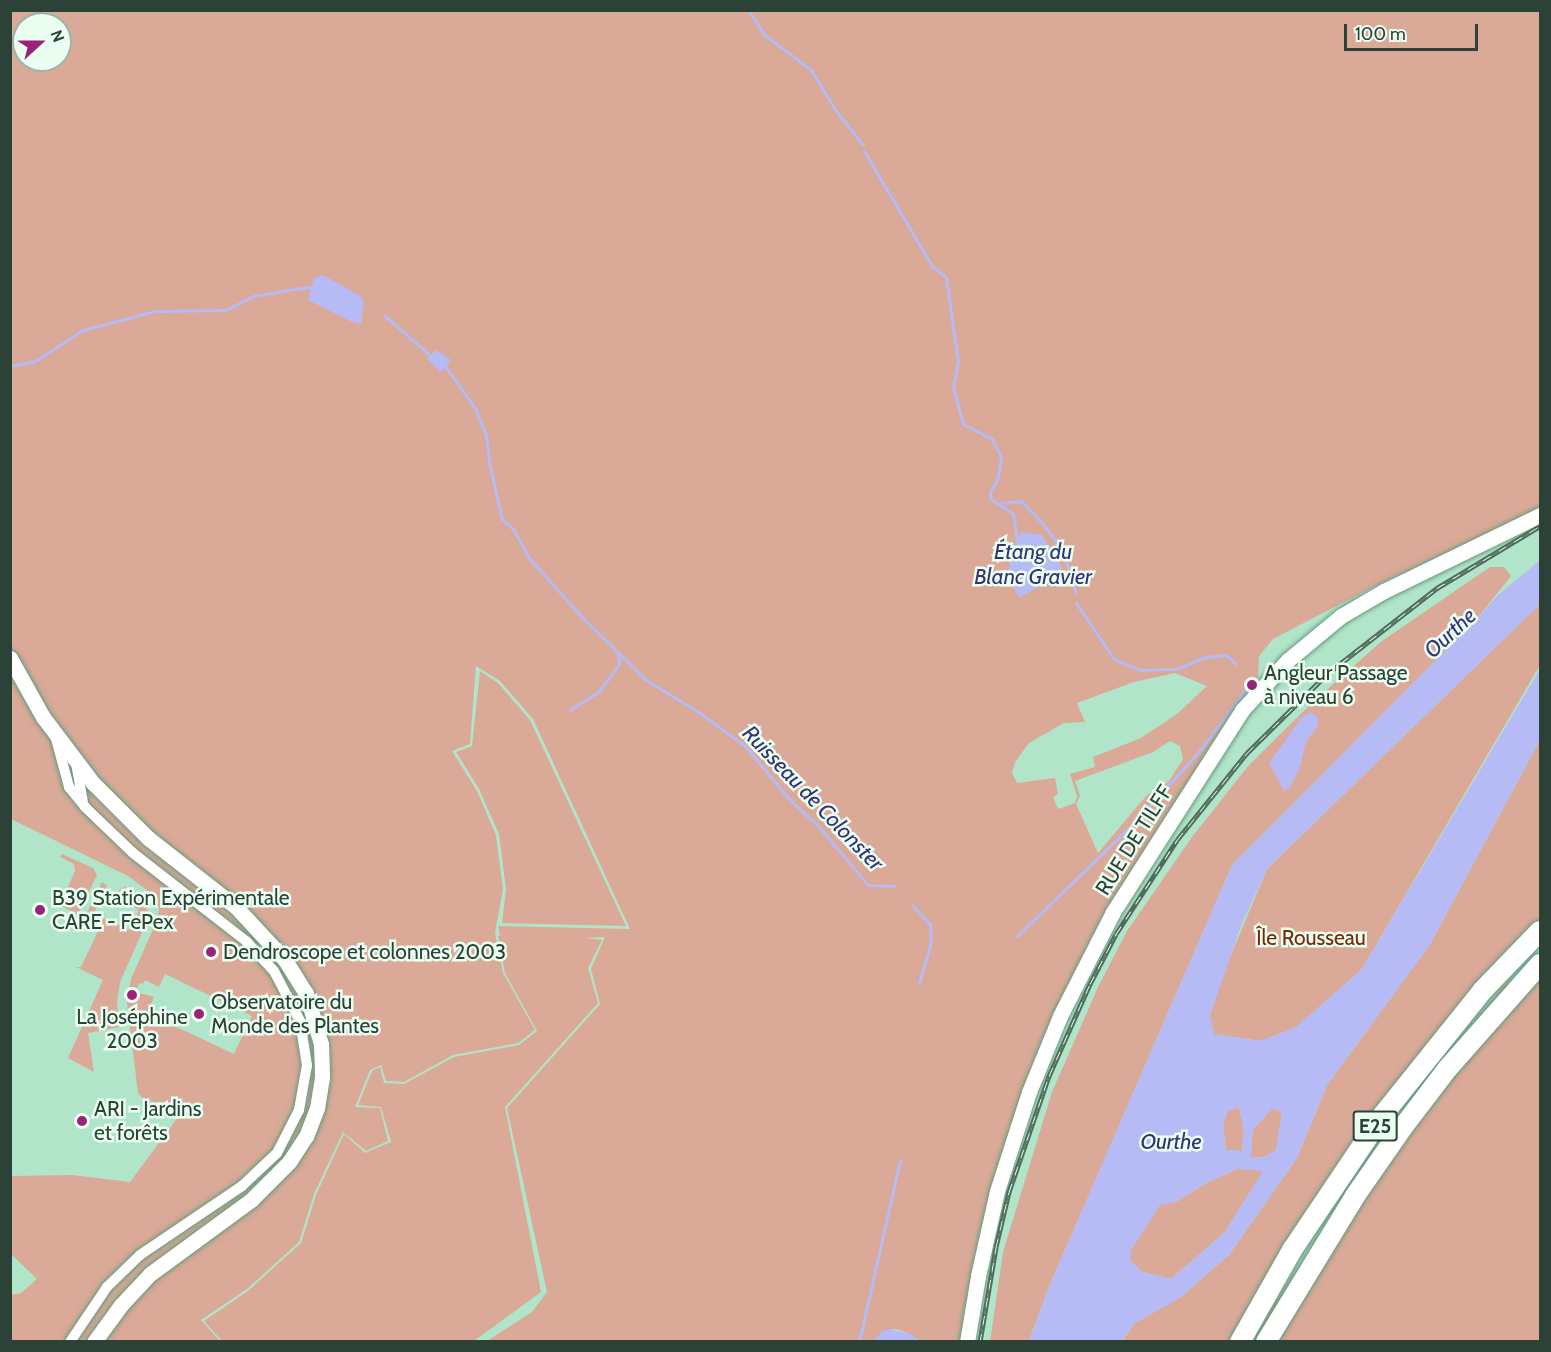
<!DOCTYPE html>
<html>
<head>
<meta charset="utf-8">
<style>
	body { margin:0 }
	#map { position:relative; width:1551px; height:1352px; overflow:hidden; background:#b1e5c9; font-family:Cabin,sans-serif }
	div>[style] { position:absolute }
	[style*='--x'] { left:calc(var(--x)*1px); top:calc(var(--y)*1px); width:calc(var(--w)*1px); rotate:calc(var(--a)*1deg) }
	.green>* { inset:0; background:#daa997 }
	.water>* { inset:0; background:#b6bbf6 }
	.stream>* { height:3px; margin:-1.5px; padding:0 1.5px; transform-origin:1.5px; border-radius:1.5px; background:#b6bbf6 }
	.roads { filter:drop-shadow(0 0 2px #699a80) drop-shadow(0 0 2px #699a80) }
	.street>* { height:10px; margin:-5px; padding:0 5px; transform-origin:5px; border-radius:5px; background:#fff }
	.secondary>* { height:15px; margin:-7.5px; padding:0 7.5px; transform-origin:7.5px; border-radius:7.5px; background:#fff }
	.highway>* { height:20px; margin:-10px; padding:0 10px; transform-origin:10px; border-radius:10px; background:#fff }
	.rail>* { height:5px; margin-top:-2.5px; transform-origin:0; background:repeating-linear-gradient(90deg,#eafef2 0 9px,#506d5c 0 18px); box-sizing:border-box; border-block:2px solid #506d5c }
	.dots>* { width:16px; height:16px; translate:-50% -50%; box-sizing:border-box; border:3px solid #eafef2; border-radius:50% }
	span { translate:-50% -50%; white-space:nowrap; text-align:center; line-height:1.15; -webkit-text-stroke:5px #eafef2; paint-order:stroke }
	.shield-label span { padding:2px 4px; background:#eafef2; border:2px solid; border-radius:4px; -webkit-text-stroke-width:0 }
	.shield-label { font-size:20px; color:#2d4236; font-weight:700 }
	.poi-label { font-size:21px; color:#2d4236 }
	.left { translate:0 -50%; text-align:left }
	.street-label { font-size:21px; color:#2d4236 }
	.park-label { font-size:21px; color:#752907 }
	.water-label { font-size:22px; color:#343176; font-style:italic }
	.frame { position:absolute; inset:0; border:12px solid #2d4236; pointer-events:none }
	.north { position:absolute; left:12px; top:12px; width:60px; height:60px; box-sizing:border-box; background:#eafef2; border:2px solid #9eb3a7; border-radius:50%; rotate:69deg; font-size:16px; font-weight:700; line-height:24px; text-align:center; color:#2d4236 }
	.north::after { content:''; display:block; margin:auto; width:21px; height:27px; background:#9a227b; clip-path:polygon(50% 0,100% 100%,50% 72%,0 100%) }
	.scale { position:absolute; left:1344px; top:24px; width:134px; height:27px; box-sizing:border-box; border:3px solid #2d4236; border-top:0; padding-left:8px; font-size:18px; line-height:21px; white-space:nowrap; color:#2d4236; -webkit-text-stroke:4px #eafef2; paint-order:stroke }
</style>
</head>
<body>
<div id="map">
	<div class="green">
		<i style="clip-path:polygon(evenodd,11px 11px,1540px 11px,1540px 509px,1371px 588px,1273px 639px,1259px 656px,1258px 677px,1176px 802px,1031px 1071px,963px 1341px,920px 1341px,908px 1333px,896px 1329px,883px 1331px,874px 1342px,487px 1341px,532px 1312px,547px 1292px,507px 1108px,600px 1004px,591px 969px,605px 937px,585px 938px,602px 940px,588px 968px,598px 1003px,505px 1107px,541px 1292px,474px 1341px,222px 1341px,204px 1321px,248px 1291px,301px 1243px,316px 1195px,344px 1134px,365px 1153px,391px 1142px,381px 1107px,358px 1105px,372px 1071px,380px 1067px,384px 1083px,404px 1084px,454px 1057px,519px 1045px,537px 1031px,505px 973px,498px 936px,500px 935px,498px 926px,630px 929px,533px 719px,500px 681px,476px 666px,470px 744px,452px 751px,477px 791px,496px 835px,503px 889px,495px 933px,503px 973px,535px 1030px,518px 1043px,453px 1055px,404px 1082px,386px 1081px,381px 1065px,370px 1070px,355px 1107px,380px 1108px,388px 1141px,366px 1151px,343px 1132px,314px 1194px,299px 1242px,247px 1289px,201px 1320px,220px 1341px,11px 1341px,11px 1295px,21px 1293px,37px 1279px,11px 1254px,11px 1176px,72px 1175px,130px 1182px,187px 1105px,145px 1101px,138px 1093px,127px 1002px,131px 979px,158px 918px,159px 907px,152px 894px,128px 876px,11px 819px,11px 11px,24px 24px,60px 24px,60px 60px,24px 60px,24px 24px,11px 11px,1175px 673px,1207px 686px,1177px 714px,1141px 738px,1093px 757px,1095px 767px,1070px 774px,1077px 796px,1075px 803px,1058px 809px,1053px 797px,1058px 794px,1055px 778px,1017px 783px,1012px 773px,1015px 762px,1029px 743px,1064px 723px,1085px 722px,1077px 703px,1134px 682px,1175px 673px,11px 11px,1170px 741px,1180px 746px,1183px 759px,1169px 781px,1147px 795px,1098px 853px,1076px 804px,1080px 796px,1075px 781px,1153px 752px,1170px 741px,11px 11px,165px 974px,252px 1016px,234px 1054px,147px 1013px,154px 997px,136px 992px,139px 983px,143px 984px,145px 980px,159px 987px,165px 974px)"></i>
		<i style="clip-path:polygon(1490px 567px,1504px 567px,1511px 576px,1476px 620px,1232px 865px,1049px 1287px,1029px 1341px,990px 1342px,1003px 1252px,1052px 1092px,1098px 987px,1127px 931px,1192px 837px,1249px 765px,1314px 701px,1382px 641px)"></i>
		<i style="clip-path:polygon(1540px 604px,1540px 665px,1362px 969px,1296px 1028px,1260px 1041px,1214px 1034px,1210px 1016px,1222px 976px,1267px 869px)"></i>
		<i style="clip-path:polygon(480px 671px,498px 683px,530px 720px,626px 926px,502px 923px,506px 889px,499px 834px,479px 789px,456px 752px,472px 746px)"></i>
		<i style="clip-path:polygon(1540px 740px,1540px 946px,1508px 976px,1385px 1125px,1322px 1218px,1249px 1341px,1121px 1342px,1135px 1323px,1181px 1297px,1229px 1255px,1297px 1158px,1327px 1085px,1429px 946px)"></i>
		<i style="clip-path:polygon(62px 854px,93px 868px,97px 875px,78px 914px,56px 904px,58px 899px,63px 898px,75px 871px,74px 864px,60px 857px)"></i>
		<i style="clip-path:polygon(102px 882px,107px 886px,94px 913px,130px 930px,139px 910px,115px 898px,120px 889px,126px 887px,144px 900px,149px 917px,120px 982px,117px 1003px,119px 1027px,88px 1033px,94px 1072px,68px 1058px,103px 980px,76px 967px,81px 967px,101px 925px,85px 917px)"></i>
		<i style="clip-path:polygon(1540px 963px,1540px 1341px,1250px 1342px,1382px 1139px,1504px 985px)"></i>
		<i style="clip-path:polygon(1239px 1107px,1244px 1131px,1242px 1151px,1226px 1150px,1223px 1126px,1227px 1111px)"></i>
		<i style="clip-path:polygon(1271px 1108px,1282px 1111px,1276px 1151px,1264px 1157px,1250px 1158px,1253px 1130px)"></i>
		<i style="clip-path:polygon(1237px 1169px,1264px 1170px,1224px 1233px,1171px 1279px,1143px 1272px,1135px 1266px,1131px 1261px,1131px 1250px,1160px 1204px,1176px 1202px,1206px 1183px)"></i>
	</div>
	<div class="water">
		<i style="clip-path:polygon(323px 275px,360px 296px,364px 302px,361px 324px,352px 322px,308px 300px,314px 278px)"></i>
		<i style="clip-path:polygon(436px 350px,451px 360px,441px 372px,427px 359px)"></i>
		<i style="clip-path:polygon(1021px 532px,1042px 535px,1062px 568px,1060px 575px,1019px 598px,1008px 576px,1012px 550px)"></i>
		<i style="clip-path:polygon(evenodd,1540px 560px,1540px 604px,1267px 869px,1241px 926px,1210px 1016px,1214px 1034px,1260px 1041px,1296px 1027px,1362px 969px,1540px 669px,1540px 740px,1429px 946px,1327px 1085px,1297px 1158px,1229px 1255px,1181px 1297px,1135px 1323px,1121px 1341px,1029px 1341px,1049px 1287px,1232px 865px,1476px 620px,1497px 596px,1540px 560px,1239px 1107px,1244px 1131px,1242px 1151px,1226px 1150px,1223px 1126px,1227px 1112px,1239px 1107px,1540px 560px,1272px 1109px,1282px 1111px,1276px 1150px,1264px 1157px,1251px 1158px,1253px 1130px,1272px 1109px,1540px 560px,1237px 1169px,1263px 1171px,1224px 1233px,1171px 1279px,1143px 1272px,1135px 1266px,1131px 1261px,1131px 1250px,1160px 1205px,1176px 1202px,1206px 1183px,1237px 1169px)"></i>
		<i style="clip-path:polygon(1311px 712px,1318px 718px,1318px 725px,1306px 742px,1300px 767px,1291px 786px,1284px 791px,1269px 763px,1302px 717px)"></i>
		<i style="clip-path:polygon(889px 1329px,908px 1333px,920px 1341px,874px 1341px,883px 1331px)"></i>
	</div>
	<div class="stream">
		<i style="--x:748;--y:10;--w:30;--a:56"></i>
		<i style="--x:765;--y:35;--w:58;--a:37.3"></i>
		<i style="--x:811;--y:70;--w:48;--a:58.6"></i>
		<i style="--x:836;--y:111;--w:43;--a:51.5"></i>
		<i style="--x:864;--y:151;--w:134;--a:59.4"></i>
		<i style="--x:932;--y:266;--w:18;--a:38"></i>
		<i style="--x:946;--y:277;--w:86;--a:82"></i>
		<i style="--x:958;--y:362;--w:25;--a:101"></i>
		<i style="--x:953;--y:387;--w:38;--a:75"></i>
		<i style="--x:963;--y:424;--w:33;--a:27"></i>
		<i style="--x:992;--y:439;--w:20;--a:63"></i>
		<i style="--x:1001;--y:457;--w:20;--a:99"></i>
		<i style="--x:998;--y:477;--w:18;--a:117"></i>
		<i style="--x:990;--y:493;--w:6;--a:81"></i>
		<i style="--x:991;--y:499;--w:27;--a:34"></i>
		<i style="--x:1013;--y:514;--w:26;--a:81"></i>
		<i style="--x:384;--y:315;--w:64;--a:41.2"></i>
		<i style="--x:443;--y:363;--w:55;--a:54.6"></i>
		<i style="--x:475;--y:408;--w:29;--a:68"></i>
		<i style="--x:486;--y:435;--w:32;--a:83"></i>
		<i style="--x:490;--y:467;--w:53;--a:77"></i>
		<i style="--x:502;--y:519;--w:15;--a:42"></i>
		<i style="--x:513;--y:529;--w:33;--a:61"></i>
		<i style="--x:529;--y:558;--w:79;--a:48.1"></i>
		<i style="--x:582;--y:617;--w:90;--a:44.5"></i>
		<i style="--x:646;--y:680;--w:60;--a:31.3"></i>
		<i style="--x:697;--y:711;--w:59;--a:36.1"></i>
		<i style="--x:745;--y:746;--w:70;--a:50.2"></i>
		<i style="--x:790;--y:800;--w:41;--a:43"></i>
		<i style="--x:820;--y:828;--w:75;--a:49.9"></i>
		<i style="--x:868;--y:885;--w:27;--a:2"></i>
		<i style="--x:10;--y:366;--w:25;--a:-11"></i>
		<i style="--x:35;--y:361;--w:57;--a:-32.9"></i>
		<i style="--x:83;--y:330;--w:74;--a:-14.8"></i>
		<i style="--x:155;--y:311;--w:71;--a:-0.8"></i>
		<i style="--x:226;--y:310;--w:30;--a:-27"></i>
		<i style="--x:253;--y:296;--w:56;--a:-9.3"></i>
		<i style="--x:308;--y:287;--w:5;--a:22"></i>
		<i style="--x:1001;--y:503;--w:20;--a:-6"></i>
		<i style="--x:1021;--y:501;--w:32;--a:46"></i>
		<i style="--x:1043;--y:524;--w:26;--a:53"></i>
		<i style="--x:1059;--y:545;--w:34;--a:67"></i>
		<i style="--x:1072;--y:576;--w:16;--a:79"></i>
		<i style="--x:1076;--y:603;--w:68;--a:55.8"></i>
		<i style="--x:1114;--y:659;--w:28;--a:23"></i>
		<i style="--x:1140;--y:670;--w:36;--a:-2"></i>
		<i style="--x:1176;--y:669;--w:32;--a:-22"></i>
		<i style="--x:1206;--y:657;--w:20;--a:-6"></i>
		<i style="--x:1226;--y:655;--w:13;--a:42"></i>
		<i style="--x:570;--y:710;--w:35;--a:-33"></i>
		<i style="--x:599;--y:691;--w:34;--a:-53"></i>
		<i style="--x:619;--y:664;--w:11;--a:-95"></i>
		<i style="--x:912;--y:905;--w:26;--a:47"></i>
		<i style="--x:930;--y:924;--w:18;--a:87"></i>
		<i style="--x:931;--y:942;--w:43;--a:106.3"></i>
		<i style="--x:1017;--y:936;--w:161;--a:-44"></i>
		<i style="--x:1133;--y:824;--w:95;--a:-47.6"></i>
		<i style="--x:1197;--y:754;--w:95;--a:-53.1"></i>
		<i style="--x:859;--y:1342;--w:187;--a:-77.3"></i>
	</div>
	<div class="roads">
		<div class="street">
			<i style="--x:55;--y:735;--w:54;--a:74.9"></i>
			<i style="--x:69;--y:787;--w:26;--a:51"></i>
			<i style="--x:85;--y:807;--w:66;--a:43.8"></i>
			<i style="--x:133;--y:853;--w:143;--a:37.9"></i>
			<i style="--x:246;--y:941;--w:41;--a:47"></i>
			<i style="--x:274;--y:971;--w:56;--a:62.5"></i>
			<i style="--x:300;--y:1021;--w:45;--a:81"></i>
			<i style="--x:307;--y:1065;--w:46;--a:100.1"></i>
			<i style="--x:299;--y:1110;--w:48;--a:117.1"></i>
			<i style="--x:277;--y:1153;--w:48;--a:136.7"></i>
			<i style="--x:242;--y:1186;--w:123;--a:145.9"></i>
			<i style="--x:140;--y:1255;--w:46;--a:135.9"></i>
			<i style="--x:107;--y:1287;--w:66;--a:123.9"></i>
			<i style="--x:76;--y:763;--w:39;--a:80"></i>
		</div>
		<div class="secondary">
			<i style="--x:10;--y:658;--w:68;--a:60.8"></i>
			<i style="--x:43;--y:717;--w:83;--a:52.9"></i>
			<i style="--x:93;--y:783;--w:78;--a:45"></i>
			<i style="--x:148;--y:838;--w:112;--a:38.1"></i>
			<i style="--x:236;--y:907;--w:72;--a:47.2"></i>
			<i style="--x:285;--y:960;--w:39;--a:58"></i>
			<i style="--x:306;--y:993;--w:53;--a:73.6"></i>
			<i style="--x:321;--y:1044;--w:33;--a:88"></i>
			<i style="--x:322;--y:1077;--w:31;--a:99"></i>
			<i style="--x:317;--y:1108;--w:30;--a:111"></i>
			<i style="--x:306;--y:1136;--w:30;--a:123"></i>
			<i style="--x:290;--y:1161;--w:55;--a:135"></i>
			<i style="--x:251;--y:1200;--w:125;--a:143.8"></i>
			<i style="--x:150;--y:1274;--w:42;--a:133.1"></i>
			<i style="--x:121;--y:1305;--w:46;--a:126.1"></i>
			<i style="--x:967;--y:1342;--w:67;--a:-80.5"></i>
			<i style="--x:978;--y:1276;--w:87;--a:-77.4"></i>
			<i style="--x:997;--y:1191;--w:104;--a:-72.1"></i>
			<i style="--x:1029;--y:1092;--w:82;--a:-67.8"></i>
			<i style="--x:1060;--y:1016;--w:117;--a:-63"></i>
			<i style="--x:1113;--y:912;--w:240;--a:-57.4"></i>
			<i style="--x:1242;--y:710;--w:68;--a:-47.4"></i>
			<i style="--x:1288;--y:660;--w:69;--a:-39.7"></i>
			<i style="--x:1341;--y:616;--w:50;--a:-30.2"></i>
			<i style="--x:1384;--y:591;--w:174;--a:-26"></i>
		</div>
		<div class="highway">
			<i style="--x:1240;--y:1342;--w:106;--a:-60.5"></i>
			<i style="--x:1292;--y:1250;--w:161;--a:-56.1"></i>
			<i style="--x:1382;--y:1116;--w:160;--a:-51.3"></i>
			<i style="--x:1482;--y:991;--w:83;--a:-46"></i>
			<i style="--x:1266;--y:1342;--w:171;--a:-58.6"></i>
			<i style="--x:1355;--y:1196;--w:84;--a:-55.2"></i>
			<i style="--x:1403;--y:1127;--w:74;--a:-52.7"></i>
			<i style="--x:1448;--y:1068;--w:139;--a:-48.5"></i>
		</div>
	</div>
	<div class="rail">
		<i style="--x:980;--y:1342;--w:96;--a:-80.4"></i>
		<i style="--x:996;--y:1247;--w:57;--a:-76.7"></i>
		<i style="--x:1009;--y:1192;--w:123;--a:-71"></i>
		<i style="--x:1049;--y:1076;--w:101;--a:-66"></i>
		<i style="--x:1090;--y:984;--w:56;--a:-62.5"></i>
		<i style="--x:1116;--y:934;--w:112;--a:-57"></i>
		<i style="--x:1177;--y:840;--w:112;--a:-51.2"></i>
		<i style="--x:1247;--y:753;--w:112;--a:-44.6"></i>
		<i style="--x:1327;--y:674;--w:140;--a:-38"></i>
		<i style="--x:1437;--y:588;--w:120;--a:-31"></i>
	</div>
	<div class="dots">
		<i style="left:1252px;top:685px;background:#9a227b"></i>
		<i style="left:40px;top:910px;background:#9a227b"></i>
		<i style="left:211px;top:952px;background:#9a227b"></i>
		<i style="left:132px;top:995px;background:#9a227b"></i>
		<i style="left:199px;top:1014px;background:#9a227b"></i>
		<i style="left:82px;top:1121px;background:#9a227b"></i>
	</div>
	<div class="shield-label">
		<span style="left:1375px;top:1126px">E25</span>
	</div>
	<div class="poi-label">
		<span class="left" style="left:1264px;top:685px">Angleur Passage<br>à niveau 6</span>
		<span class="left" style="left:52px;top:910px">B39 Station Expérimentale<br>CARE - FePex</span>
		<span class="left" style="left:223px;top:952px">Dendroscope et colonnes 2003</span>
		<span class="left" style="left:211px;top:1014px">Observatoire du<br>Monde des Plantes</span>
		<span style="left:132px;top:1029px">La Joséphine<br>2003</span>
		<span class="left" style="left:94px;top:1121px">ARI - Jardins<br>et forêts</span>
	</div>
	<div class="street-label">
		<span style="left:1134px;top:840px;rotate:-58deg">RUE DE TILFF</span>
	</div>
	<div class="park-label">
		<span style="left:1311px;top:938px">Île Rousseau</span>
	</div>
	<div class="water-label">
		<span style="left:1033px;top:564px">Étang du<br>Blanc Gravier</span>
		<span style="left:1450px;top:633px;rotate:-43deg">Ourthe</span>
		<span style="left:813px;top:798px;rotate:46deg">Ruisseau de Colonster</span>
		<span style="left:1171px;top:1142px">Ourthe</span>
	</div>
	<div class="frame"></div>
	<div class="north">N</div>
	<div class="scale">100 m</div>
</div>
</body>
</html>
